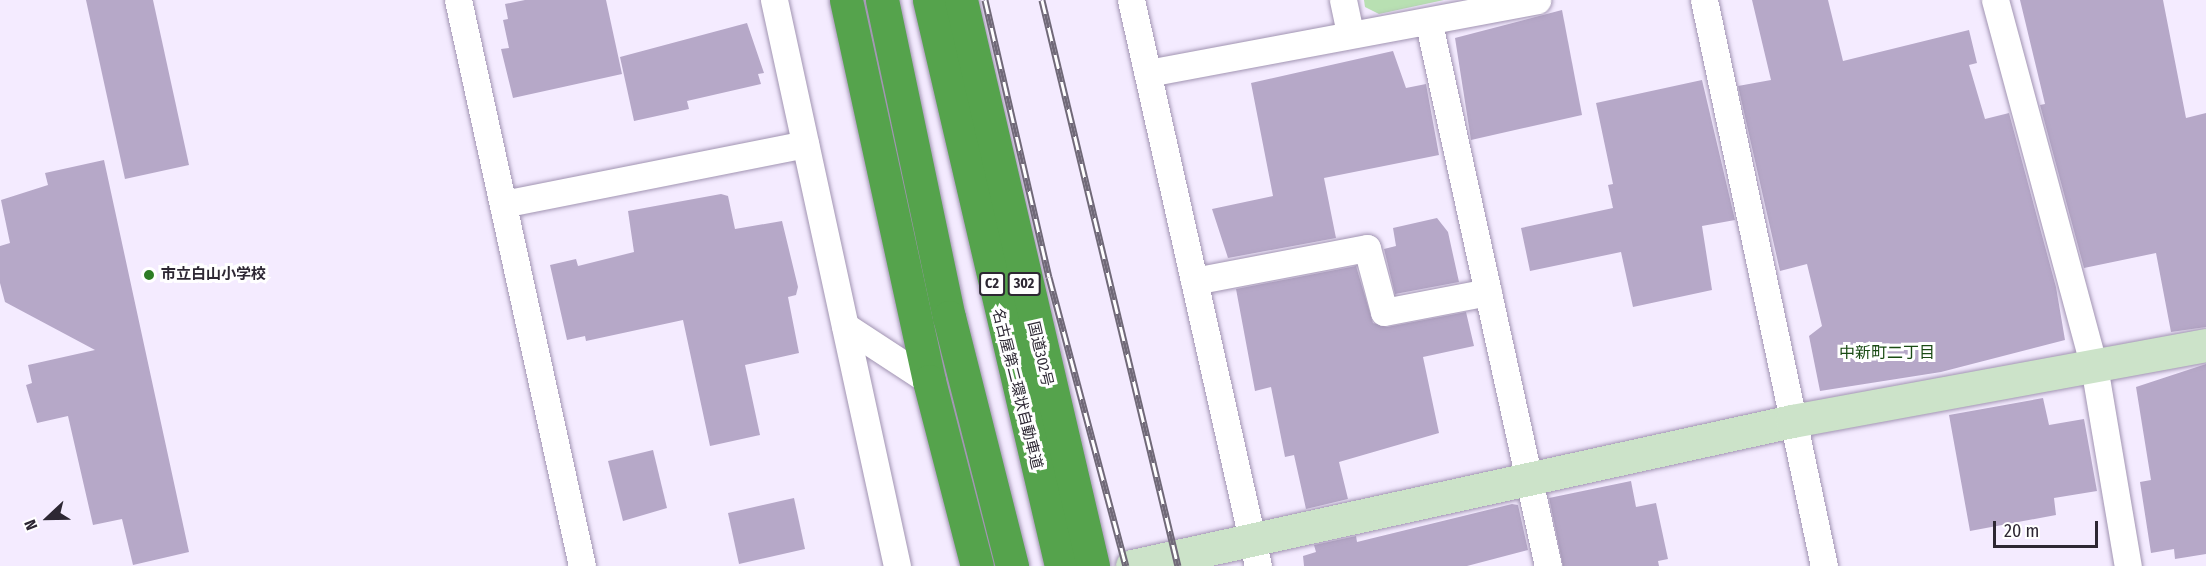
<!DOCTYPE html>
<html>
<head>
<meta charset="utf-8">
<style>
	body { margin:0 }
	#map { position:relative; width:2206px; height:566px; overflow:hidden; background:#f4ebff; font-family:"Fira Sans Condensed","Noto Sans JP",sans-serif }
	div>[style] { position:absolute }
	[style*='--x'] { left:calc(var(--x)*1px); top:calc(var(--y)*1px); width:calc(var(--w)*1px); rotate:calc(var(--a)*1deg) }
	.green>* { inset:0; background:#b8e0b2 }
	.building>* { inset:0; background:#b6a8c8 }
	.roads { filter:drop-shadow(0 0 2px #a194b2) drop-shadow(0 0 2px #a194b2) }
	.street>* { height:27px; margin:-13.5px; padding:0 13.5px; transform-origin:13.5px; border-radius:13.5px; background:#fff }
	.secondary>* { height:33px; margin:-16.5px; padding:0 16.5px; transform-origin:16.5px; border-radius:16.5px; background:#cce3c9 }
	.highway>* { height:33px; margin:-16.5px; padding:0 16.5px; transform-origin:16.5px; border-radius:16.5px; background:#55a34c }
	.rail>* { height:7px; margin-top:-3.5px; transform-origin:0; background:repeating-linear-gradient(90deg,#fff 0 14px,#706978 0 28px); box-sizing:border-box; border-block:2px solid #706978 }
	.dots>* { width:16px; height:16px; translate:-50% -50%; box-sizing:border-box; border:3px solid #fff; border-radius:50% }
	span { translate:-50% -50%; white-space:nowrap; text-align:center; line-height:1.15; -webkit-text-stroke:6px #fff; paint-order:stroke }
	.shield-label span { padding:2px 4px; background:#fff; border:2px solid; border-radius:4px; -webkit-text-stroke-width:0 }
	.shield-label { font-size:14px; color:#2d2733; font-weight:700 }
	.poi-label { font-size:15px; color:#2d2733; font-weight:700 }
	.left { translate:0 -50%; text-align:left }
	.street-label { font-size:15px; color:#2d2733 }
	.neighbourhood-label { font-size:16px; color:#1a4b14 }
	.north { position:absolute; left:18px; top:488px; width:60px; height:60px; -webkit-text-stroke:4px #fff; paint-order:stroke; rotate:248deg; font-size:16px; font-weight:700; line-height:24px; text-align:center; color:#2d2733 }
	.north::after { content:''; display:block; margin:auto; width:21px; height:27px; background:#2d2733; clip-path:polygon(50% 0,100% 100%,50% 72%,0 100%) }
	.scale { position:absolute; left:1993px; top:521px; width:105px; height:27px; box-sizing:border-box; border:3px solid #2d2733; border-top:0; padding-left:8px; font-size:18px; line-height:21px; white-space:nowrap; color:#2d2733; -webkit-text-stroke:4px #fff; paint-order:stroke }
</style>
</head>
<body>
<div id="map">
	<div class="green">
		<i style="clip-path:polygon(1364px 0,1444px 0,1379px 14px,1365px 7px)"></i>
	</div>
	<div class="building">
		<i style="clip-path:polygon(86px 0,153px 0,189px 165px,125px 179px)"></i>
		<i style="clip-path:polygon(525px 0,606px 0,622px 74px,513px 98px,501px 49px,509px 48px,503px 20px,508px 19px,505px 4px)"></i>
		<i style="clip-path:polygon(1752px 0,1828px 0,1843px 61px,1969px 30px,1977px 63px,1969px 65px,1985px 119px,2009px 113px,2056px 287px,2065px 340px,1941px 372px,1820px 391px,1809px 336px,1822px 326px,1807px 264px,1780px 271px,1738px 86px,1771px 80px)"></i>
		<i style="clip-path:polygon(2020px 0,2163px 0,2186px 118px,2206px 113px,2206px 327px,2171px 332px,2156px 253px,2084px 268px,2040px 105px,2045px 104px)"></i>
		<i style="clip-path:polygon(1562px 10px,1582px 115px,1471px 140px,1455px 38px)"></i>
		<i style="clip-path:polygon(747px 23px,764px 73px,758px 74px,761px 84px,687px 101px,689px 109px,634px 121px,620px 57px)"></i>
		<i style="clip-path:polygon(1393px 51px,1406px 88px,1426px 84px,1439px 155px,1324px 178px,1336px 238px,1228px 258px,1212px 209px,1273px 196px,1251px 83px)"></i>
		<i style="clip-path:polygon(1702px 80px,1735px 220px,1702px 226px,1712px 290px,1633px 307px,1621px 252px,1530px 271px,1521px 228px,1613px 208px,1608px 185px,1613px 184px,1596px 103px)"></i>
		<i style="clip-path:polygon(104px 160px,189px 552px,133px 565px,122px 519px,93px 525px,68px 416px,37px 423px,26px 385px,32px 383px,28px 365px,95px 350px,5px 302px,0 283px,0 246px,10px 243px,1px 200px,48px 185px,45px 173px)"></i>
		<i style="clip-path:polygon(721px 194px,728px 196px,735px 229px,782px 221px,798px 287px,796px 295px,788px 297px,799px 353px,745px 365px,760px 435px,710px 446px,683px 320px,586px 341px,585px 336px,567px 340px,550px 265px,576px 259px,578px 266px,634px 252px,628px 211px)"></i>
		<i style="clip-path:polygon(1437px 218px,1448px 232px,1459px 282px,1395px 294px,1384px 249px,1396px 246px,1393px 228px)"></i>
		<i style="clip-path:polygon(1356px 266px,1373px 323px,1387px 327px,1466px 312px,1474px 346px,1423px 357px,1439px 433px,1339px 462px,1348px 499px,1306px 509px,1294px 455px,1285px 457px,1271px 387px,1255px 391px,1236px 289px)"></i>
		<i style="clip-path:polygon(2206px 364px,2206px 554px,2175px 559px,2174px 549px,2151px 553px,2140px 482px,2151px 480px,2136px 387px)"></i>
		<i style="clip-path:polygon(2043px 398px,2049px 425px,2084px 419px,2097px 491px,2054px 498px,2056px 515px,1970px 531px,1949px 415px)"></i>
		<i style="clip-path:polygon(653px 450px,667px 508px,623px 521px,608px 461px)"></i>
		<i style="clip-path:polygon(1631px 481px,1636px 507px,1656px 503px,1668px 559px,1658px 561px,1659px 566px,1563px 566px,1549px 498px)"></i>
		<i style="clip-path:polygon(794px 498px,805px 549px,739px 564px,728px 513px)"></i>
		<i style="clip-path:polygon(1512px 504px,1518px 505px,1528px 550px,1467px 566px,1304px 566px,1303px 556px,1316px 552px,1314px 545px,1356px 536px,1357px 542px)"></i>
	</div>
	<div class="roads">
		<div class="street">
			<i style="--x:458;--y:0;--w:579;--a:77.64"></i>
			<i style="--x:774;--y:0;--w:579;--a:77.74"></i>
			<i style="--x:1131;--y:0;--w:580;--a:77.35"></i>
			<i style="--x:1343;--y:0;--w:33;--a:78"></i>
			<i style="--x:1704;--y:0;--w:579;--a:78.03"></i>
			<i style="--x:1995;--y:0;--w:379;--a:74.9"></i>
			<i style="--x:2094;--y:366;--w:203;--a:80.4"></i>
			<i style="--x:1429;--y:24;--w:555;--a:77.62"></i>
			<i style="--x:1148;--y:73;--w:396;--a:-10.6"></i>
			<i style="--x:503;--y:204;--w:308;--a:-11.2"></i>
			<i style="--x:1194;--y:281;--w:176;--a:-10.8"></i>
			<i style="--x:1367;--y:248;--w:66;--a:75.1"></i>
			<i style="--x:1384;--y:312;--w:106;--a:-10.9"></i>
			<i style="--x:845;--y:326;--w:100;--a:33.2"></i>
		</div>
		<div class="secondary">
			<i style="--x:1132;--y:566;--w:676;--a:-12.39"></i>
			<i style="--x:1792;--y:421;--w:421;--a:-10.4"></i>
		</div>
		<div class="highway">
			<i style="--x:846;--y:0;--w:390;--a:77.7"></i>
			<i style="--x:929;--y:381;--w:191;--a:75.5"></i>
			<i style="--x:882;--y:0;--w:324;--a:78.1"></i>
			<i style="--x:949;--y:317;--w:257;--a:75.8"></i>
			<i style="--x:929;--y:0;--w:581;--a:76.87"></i>
			<i style="--x:961;--y:0;--w:581;--a:76.87"></i>
		</div>
	</div>
	<div class="rail">
		<i style="--x:985;--y:0;--w:284;--a:77"></i>
		<i style="--x:1049;--y:277;--w:299;--a:75.1"></i>
		<i style="--x:1042;--y:0;--w:582;--a:76.49"></i>
	</div>
	<div class="dots">
		<i style="left:149px;top:275px;background:#2d7c25"></i>
	</div>
	<div class="shield-label">
		<span style="left:992px;top:284px">C2</span>
		<span style="left:1024px;top:284px">302</span>
	</div>
	<div class="poi-label">
		<span class="left" style="left:161px;top:275px">市立白山小学校</span>
	</div>
	<div class="street-label">
		<span style="left:1040px;top:354px;rotate:77deg">国道302号</span>
		<span style="left:1017px;top:389px;rotate:76deg">名古屋第二環状自動車道</span>
	</div>
	<div class="neighbourhood-label">
		<span style="left:1887px;top:353px">中新町二丁目</span>
	</div>
	<div class="north">N</div>
	<div class="scale">20 m</div>
</div>
</body>
</html>
